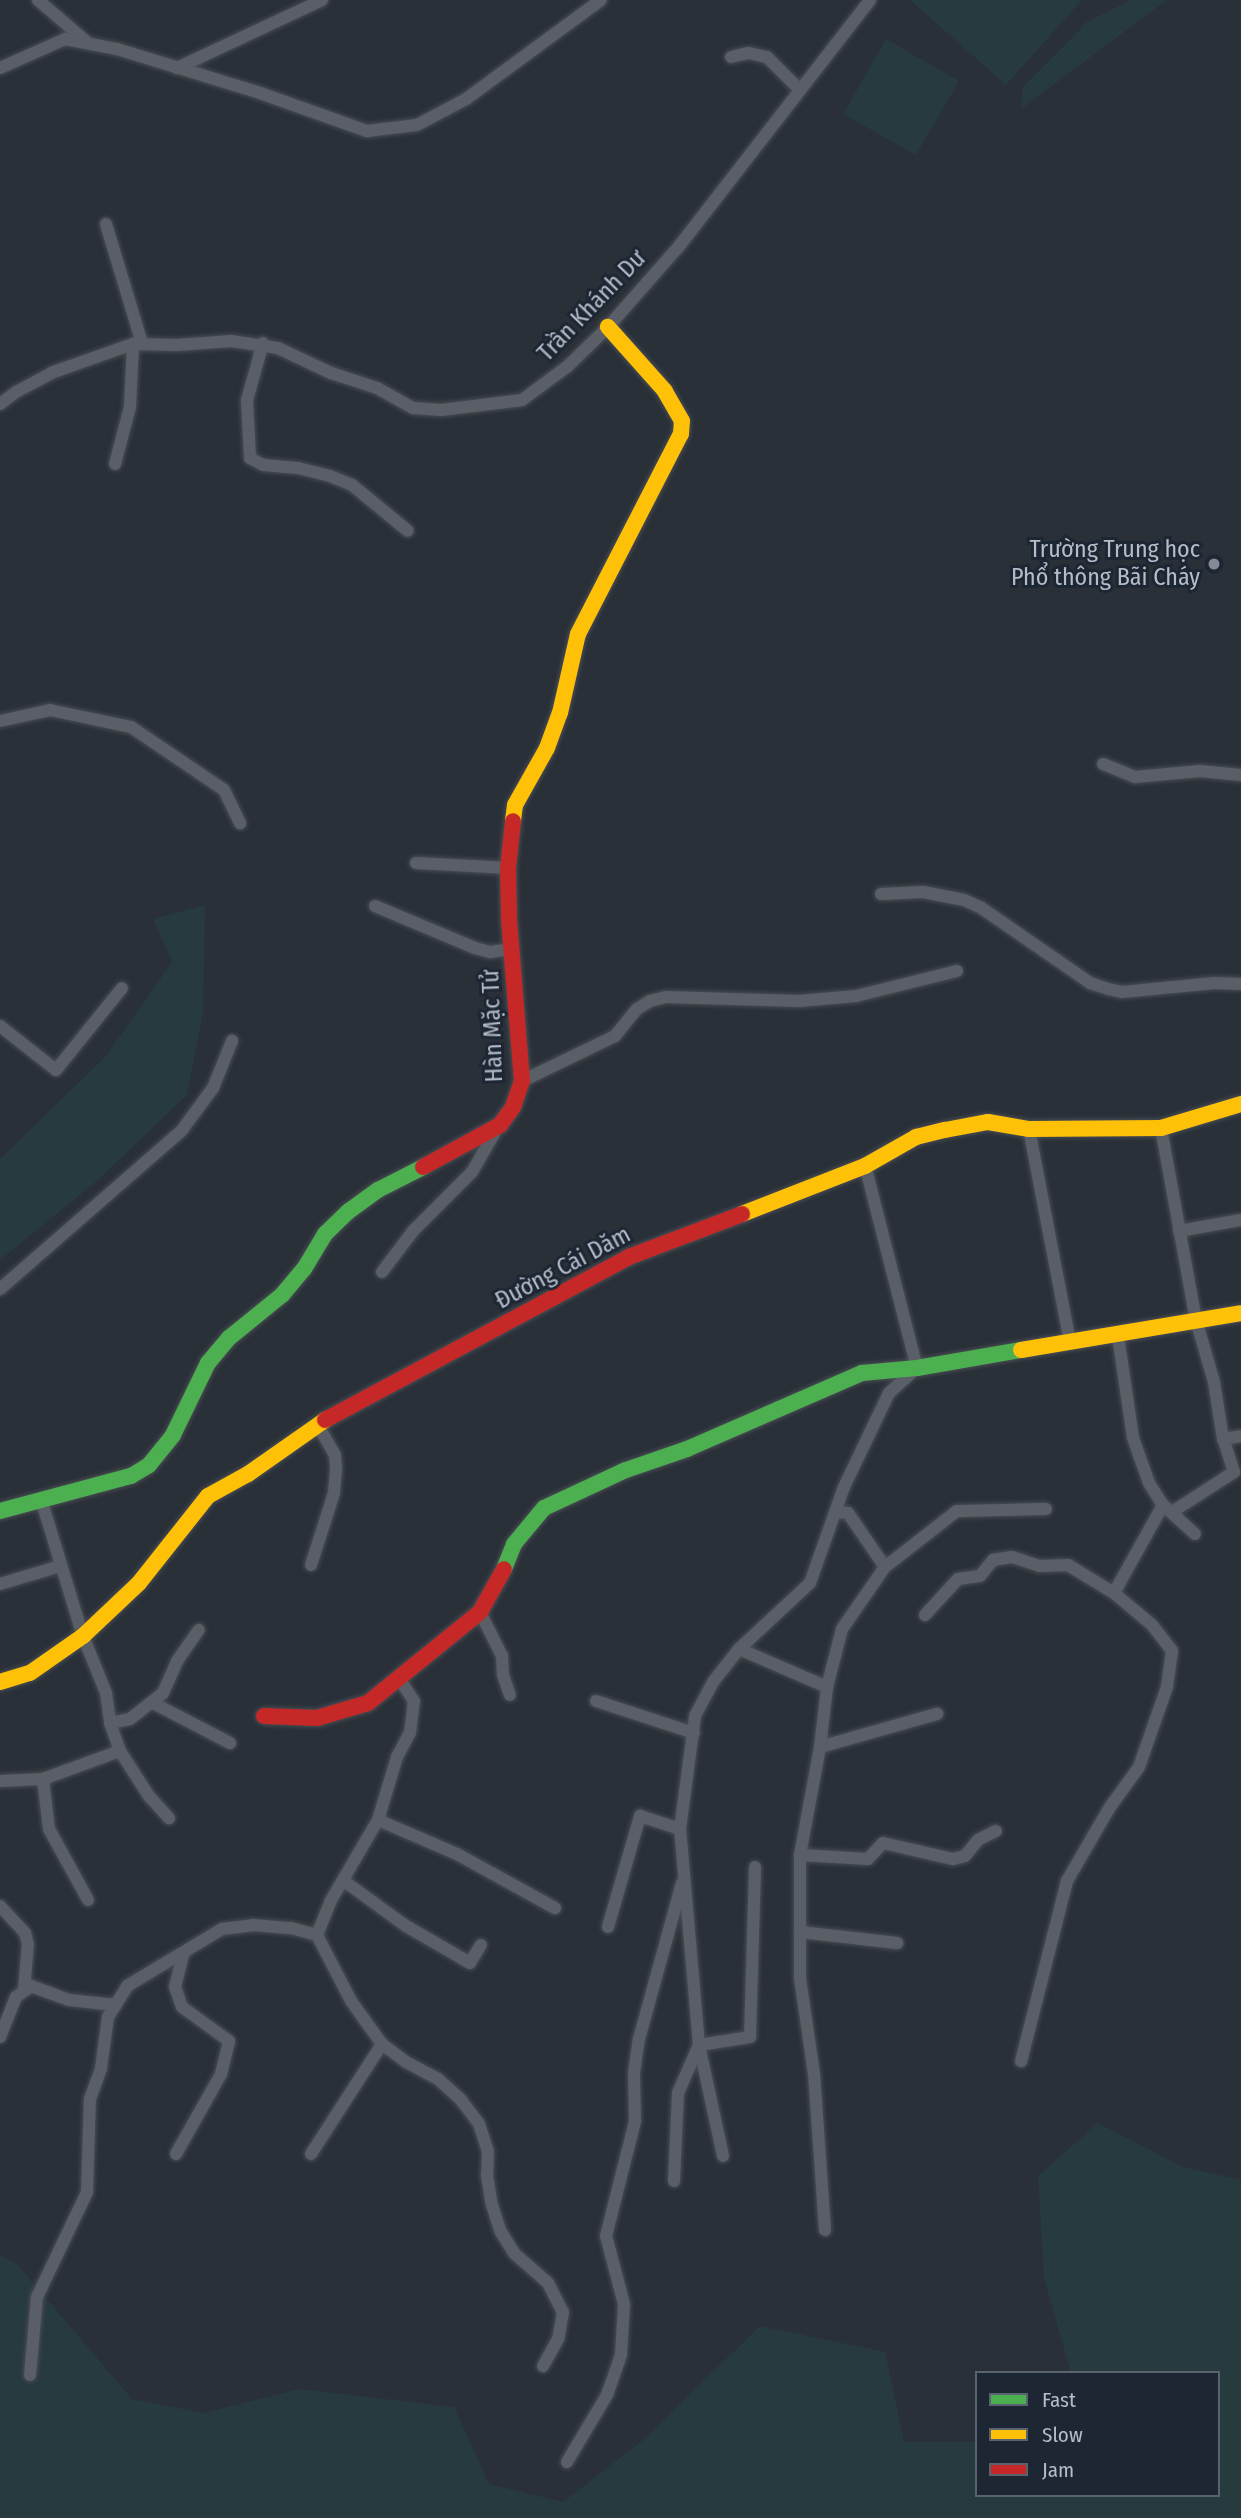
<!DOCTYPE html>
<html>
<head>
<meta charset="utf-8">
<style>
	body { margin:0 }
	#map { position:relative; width:1241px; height:2518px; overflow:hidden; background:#2a3038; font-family:"Fira Sans Condensed",sans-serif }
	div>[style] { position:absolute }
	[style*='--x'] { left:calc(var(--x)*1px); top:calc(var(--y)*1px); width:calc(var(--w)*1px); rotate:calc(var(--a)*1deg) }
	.green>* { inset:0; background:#273a3e }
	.roads { filter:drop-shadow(0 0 2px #484c53) drop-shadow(0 0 2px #484c53) }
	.street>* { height:12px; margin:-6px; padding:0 6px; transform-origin:6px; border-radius:6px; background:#5a5e66 }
	.fast>* { height:16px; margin:-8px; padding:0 8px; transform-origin:8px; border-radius:8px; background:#4caf50 }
	.slow>* { height:16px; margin:-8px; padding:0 8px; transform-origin:8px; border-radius:8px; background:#ffc107 }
	.jam>* { height:16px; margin:-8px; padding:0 8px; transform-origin:8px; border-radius:8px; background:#c62828 }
	.dots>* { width:19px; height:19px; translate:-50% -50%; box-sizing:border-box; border:4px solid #1d2633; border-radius:50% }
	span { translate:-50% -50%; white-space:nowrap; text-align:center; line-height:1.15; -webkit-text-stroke:6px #1d2633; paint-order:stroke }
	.street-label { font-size:24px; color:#b4bcc9 }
	.poi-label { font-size:24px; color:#b4bcc9 }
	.right { translate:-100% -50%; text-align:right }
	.legend { position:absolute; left:975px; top:2371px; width:245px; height:126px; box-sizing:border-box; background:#1d2633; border:2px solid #59626f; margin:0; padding:9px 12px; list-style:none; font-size:21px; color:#b4bcc9 }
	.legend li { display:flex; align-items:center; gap:14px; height:35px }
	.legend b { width:35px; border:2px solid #59626f }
</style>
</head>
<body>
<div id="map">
	<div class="green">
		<i style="clip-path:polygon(910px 0,1082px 0,1006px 85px)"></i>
		<i style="clip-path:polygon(1131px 0,1167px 0,1021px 109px,1023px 87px,1087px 22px)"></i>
		<i style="clip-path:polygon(886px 39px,959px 81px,916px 155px,843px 114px)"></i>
		<i style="clip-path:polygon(205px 905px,203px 1012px,187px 1095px,98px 1180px,0 1260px,0 1159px,106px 1056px,172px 962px,153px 919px)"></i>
		<i style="clip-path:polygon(1098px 2123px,1183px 2167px,1241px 2180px,1241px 2518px,0 2518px,0 2255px,17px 2264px,132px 2399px,204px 2413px,299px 2389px,454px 2407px,489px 2484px,563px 2502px,642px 2441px,760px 2326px,885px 2352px,904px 2442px,977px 2442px,977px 2495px,1218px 2495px,1218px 2373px,1071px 2373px,1044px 2278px,1038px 2176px)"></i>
	</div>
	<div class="roads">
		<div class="street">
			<i style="--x:38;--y:0;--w:66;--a:40.7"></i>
			<i style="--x:731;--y:57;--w:18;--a:-13"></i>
			<i style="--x:749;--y:53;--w:18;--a:13"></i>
			<i style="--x:767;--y:57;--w:47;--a:45"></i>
			<i style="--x:0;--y:68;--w:71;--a:-24"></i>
			<i style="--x:65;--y:39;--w:53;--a:10.9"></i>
			<i style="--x:117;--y:49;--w:150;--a:17.1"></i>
			<i style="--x:260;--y:93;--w:114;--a:19.6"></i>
			<i style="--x:367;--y:131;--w:50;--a:-6.8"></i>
			<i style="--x:417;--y:125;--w:55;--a:-28"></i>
			<i style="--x:466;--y:99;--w:167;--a:-36.3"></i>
			<i style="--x:177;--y:68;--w:160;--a:-25.1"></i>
			<i style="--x:106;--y:224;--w:124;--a:73.2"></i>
			<i style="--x:263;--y:343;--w:59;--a:105.7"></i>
			<i style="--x:247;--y:400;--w:58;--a:87"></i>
			<i style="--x:250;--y:458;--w:15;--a:28"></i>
			<i style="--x:263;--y:465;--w:35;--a:5"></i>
			<i style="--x:298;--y:468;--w:33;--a:14"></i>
			<i style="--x:330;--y:476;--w:24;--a:22"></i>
			<i style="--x:352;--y:485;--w:72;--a:39.4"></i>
			<i style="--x:0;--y:404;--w:20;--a:-37"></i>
			<i style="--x:16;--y:392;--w:40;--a:-28"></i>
			<i style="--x:51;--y:373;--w:87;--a:-19.5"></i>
			<i style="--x:133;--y:344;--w:44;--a:1.3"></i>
			<i style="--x:177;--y:345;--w:54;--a:-4.2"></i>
			<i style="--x:231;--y:341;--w:48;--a:8.5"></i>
			<i style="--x:278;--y:348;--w:59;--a:25.3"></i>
			<i style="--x:331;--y:373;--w:48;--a:18.1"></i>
			<i style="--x:377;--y:388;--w:41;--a:29.1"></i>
			<i style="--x:413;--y:408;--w:28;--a:4"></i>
			<i style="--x:441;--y:410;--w:82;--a:-7"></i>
			<i style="--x:522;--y:400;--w:57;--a:-36.5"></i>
			<i style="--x:568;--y:366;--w:56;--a:-44.3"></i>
			<i style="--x:608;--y:327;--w:109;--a:-48.7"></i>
			<i style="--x:680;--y:245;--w:310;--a:-52.2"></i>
			<i style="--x:115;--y:464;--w:59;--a:-75.3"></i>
			<i style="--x:130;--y:407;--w:63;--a:-87.3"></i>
			<i style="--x:0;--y:721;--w:51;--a:-12.4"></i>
			<i style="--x:50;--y:710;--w:83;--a:11.9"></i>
			<i style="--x:131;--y:727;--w:112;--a:34.1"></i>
			<i style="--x:224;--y:790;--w:37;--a:64"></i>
			<i style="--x:1103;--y:764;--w:35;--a:22"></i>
			<i style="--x:1135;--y:777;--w:65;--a:-5.3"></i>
			<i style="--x:1200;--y:771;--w:41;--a:5.6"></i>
			<i style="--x:416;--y:863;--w:92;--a:3.1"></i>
			<i style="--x:881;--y:894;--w:42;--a:-2.7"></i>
			<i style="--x:923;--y:892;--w:42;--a:11"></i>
			<i style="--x:964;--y:900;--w:17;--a:24"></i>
			<i style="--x:980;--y:907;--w:134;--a:34.6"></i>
			<i style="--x:1090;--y:983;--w:19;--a:18"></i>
			<i style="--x:1108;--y:989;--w:14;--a:12"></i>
			<i style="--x:1122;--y:992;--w:93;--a:-5.5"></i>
			<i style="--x:1215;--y:983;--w:26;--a:2"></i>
			<i style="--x:375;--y:906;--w:108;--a:22.8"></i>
			<i style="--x:475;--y:948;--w:16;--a:15"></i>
			<i style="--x:490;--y:952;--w:22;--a:-8"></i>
			<i style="--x:0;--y:1026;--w:71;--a:38.2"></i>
			<i style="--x:56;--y:1070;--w:105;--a:-51.2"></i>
			<i style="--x:522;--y:1081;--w:103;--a:-25.8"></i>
			<i style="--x:615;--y:1036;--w:35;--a:-51"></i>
			<i style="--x:637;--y:1009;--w:15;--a:-32"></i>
			<i style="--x:650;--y:1001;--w:16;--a:-14"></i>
			<i style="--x:666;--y:997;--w:133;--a:1.7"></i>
			<i style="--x:799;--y:1001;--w:57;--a:-5"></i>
			<i style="--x:856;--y:996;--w:104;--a:-13.9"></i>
			<i style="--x:1161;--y:1128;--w:195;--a:79.7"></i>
			<i style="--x:1196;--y:1320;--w:65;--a:73.8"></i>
			<i style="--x:1214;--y:1382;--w:58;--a:81"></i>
			<i style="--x:1029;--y:1129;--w:216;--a:79.1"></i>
			<i style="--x:1179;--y:1231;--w:63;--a:-10.1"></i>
			<i style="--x:382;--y:1272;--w:51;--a:-52.9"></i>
			<i style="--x:413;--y:1231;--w:83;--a:-45"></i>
			<i style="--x:472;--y:1172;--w:54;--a:-60.1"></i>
			<i style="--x:0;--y:1289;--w:242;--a:-41.1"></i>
			<i style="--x:182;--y:1130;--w:52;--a:-53.6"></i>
			<i style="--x:213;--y:1088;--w:51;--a:-68"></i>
			<i style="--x:1118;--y:1336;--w:103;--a:81.6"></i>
			<i style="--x:1133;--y:1438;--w:48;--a:70.4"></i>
			<i style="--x:1149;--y:1483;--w:26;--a:58"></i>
			<i style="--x:1163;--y:1505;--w:43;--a:42.2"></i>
			<i style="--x:41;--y:1499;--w:143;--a:73"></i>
			<i style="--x:83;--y:1636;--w:61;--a:68"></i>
			<i style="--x:106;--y:1693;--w:30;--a:82"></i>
			<i style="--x:110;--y:1723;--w:30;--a:70"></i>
			<i style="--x:120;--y:1751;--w:54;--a:57.2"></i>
			<i style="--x:149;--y:1796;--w:30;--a:48"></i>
			<i style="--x:835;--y:1512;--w:13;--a:4"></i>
			<i style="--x:848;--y:1513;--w:65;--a:55.6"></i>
			<i style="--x:1172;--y:1512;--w:74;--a:-32.8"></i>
			<i style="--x:1234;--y:1472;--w:35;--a:-108"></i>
			<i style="--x:1223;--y:1439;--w:18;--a:-9"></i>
			<i style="--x:311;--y:1565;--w:76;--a:-72.3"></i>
			<i style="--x:334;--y:1493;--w:25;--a:-85"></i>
			<i style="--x:336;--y:1468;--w:13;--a:-94"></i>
			<i style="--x:335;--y:1455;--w:36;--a:-120"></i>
			<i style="--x:0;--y:1584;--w:63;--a:-16.7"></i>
			<i style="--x:1114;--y:1593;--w:101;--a:-60.9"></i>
			<i style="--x:480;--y:1612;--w:49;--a:63.4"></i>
			<i style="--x:502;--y:1656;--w:19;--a:87"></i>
			<i style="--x:503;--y:1675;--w:21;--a:71"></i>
			<i style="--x:925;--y:1615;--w:49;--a:-47.5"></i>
			<i style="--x:958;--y:1579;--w:22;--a:-8"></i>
			<i style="--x:980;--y:1576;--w:21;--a:-51"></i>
			<i style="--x:993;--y:1560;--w:19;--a:-9"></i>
			<i style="--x:1012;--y:1557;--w:28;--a:18"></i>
			<i style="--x:1039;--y:1566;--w:29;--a:-2"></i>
			<i style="--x:1068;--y:1565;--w:54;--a:31.3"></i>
			<i style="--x:1114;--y:1593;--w:50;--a:40.1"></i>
			<i style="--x:1152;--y:1625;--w:33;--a:52"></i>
			<i style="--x:1172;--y:1651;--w:36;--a:98"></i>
			<i style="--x:1167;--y:1687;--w:85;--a:109.3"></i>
			<i style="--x:1139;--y:1767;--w:49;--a:125.9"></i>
			<i style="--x:1110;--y:1807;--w:86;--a:120.2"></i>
			<i style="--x:1067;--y:1881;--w:186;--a:104.3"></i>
			<i style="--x:739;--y:1649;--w:96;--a:23.4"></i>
			<i style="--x:596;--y:1701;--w:103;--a:18.1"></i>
			<i style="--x:153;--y:1703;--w:87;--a:27.5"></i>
			<i style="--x:110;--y:1723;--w:20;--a:-11"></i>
			<i style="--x:130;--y:1719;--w:42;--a:-38.2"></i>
			<i style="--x:163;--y:1693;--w:35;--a:-66"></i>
			<i style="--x:177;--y:1661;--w:38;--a:-55"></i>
			<i style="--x:820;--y:1747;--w:122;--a:-15.8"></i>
			<i style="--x:43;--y:1779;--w:50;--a:83.2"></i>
			<i style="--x:49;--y:1829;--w:81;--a:61.2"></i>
			<i style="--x:0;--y:1781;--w:43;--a:-2.7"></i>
			<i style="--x:43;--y:1779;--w:82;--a:-20"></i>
			<i style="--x:378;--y:1820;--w:86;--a:23.3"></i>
			<i style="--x:457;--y:1854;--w:112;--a:28.9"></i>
			<i style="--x:800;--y:1855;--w:68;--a:3.4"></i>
			<i style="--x:868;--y:1859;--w:22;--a:-47"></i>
			<i style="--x:883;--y:1843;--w:72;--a:12.9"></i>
			<i style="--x:953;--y:1859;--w:12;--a:-14"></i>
			<i style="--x:965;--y:1856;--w:21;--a:-51"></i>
			<i style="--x:978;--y:1840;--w:20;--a:-27"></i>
			<i style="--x:344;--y:1881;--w:77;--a:36"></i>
			<i style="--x:406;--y:1926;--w:74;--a:30"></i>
			<i style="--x:470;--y:1963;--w:21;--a:-59"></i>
			<i style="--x:0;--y:1906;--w:37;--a:47"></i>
			<i style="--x:25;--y:1933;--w:11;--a:75"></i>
			<i style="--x:28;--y:1944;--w:46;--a:95"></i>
			<i style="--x:608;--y:1927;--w:116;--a:-73.9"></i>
			<i style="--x:640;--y:1816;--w:42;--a:18"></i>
			<i style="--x:800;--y:1932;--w:98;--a:6.5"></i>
			<i style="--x:317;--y:1935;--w:74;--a:62.7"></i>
			<i style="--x:351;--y:2001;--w:53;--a:54.2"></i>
			<i style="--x:382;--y:2044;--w:30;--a:37"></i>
			<i style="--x:406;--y:2062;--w:36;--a:28"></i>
			<i style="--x:438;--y:2079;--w:31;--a:42"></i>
			<i style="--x:461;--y:2100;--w:30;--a:53"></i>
			<i style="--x:479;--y:2124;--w:28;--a:72"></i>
			<i style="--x:488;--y:2151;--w:24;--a:92"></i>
			<i style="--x:487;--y:2175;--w:30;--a:81"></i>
			<i style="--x:492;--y:2205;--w:28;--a:72"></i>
			<i style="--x:501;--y:2232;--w:26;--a:58"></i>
			<i style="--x:515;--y:2254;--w:44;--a:41.3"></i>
			<i style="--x:548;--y:2283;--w:33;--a:63"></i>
			<i style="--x:563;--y:2312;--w:27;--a:100"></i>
			<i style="--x:558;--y:2339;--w:31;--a:119"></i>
			<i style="--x:0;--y:2037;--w:43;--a:-68.2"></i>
			<i style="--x:16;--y:1997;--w:19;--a:-36"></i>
			<i style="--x:31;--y:1986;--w:40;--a:20.2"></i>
			<i style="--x:69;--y:2000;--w:47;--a:6.1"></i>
			<i style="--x:176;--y:2154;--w:92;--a:-60.6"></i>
			<i style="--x:221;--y:2074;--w:34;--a:-76"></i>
			<i style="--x:229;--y:2041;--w:58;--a:-144.1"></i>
			<i style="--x:182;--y:2007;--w:21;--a:-109"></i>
			<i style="--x:175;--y:1987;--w:34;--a:-76"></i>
			<i style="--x:311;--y:2154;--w:131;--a:-57.2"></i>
			<i style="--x:723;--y:2156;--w:114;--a:-102.2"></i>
			<i style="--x:699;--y:2045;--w:217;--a:-95"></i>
			<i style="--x:680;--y:1829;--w:114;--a:-82.4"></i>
			<i style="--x:695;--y:1716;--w:38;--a:-62"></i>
			<i style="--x:713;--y:1682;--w:42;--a:-51.8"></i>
			<i style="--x:739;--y:1649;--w:97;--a:-42.9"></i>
			<i style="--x:810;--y:1583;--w:102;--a:-70.5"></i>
			<i style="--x:844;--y:1487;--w:104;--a:-64.4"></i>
			<i style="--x:889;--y:1393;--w:38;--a:-42"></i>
			<i style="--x:917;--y:1368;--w:209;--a:-104.4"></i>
			<i style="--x:674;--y:2181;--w:88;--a:-87.4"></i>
			<i style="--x:678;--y:2093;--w:52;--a:-66.4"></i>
			<i style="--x:699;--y:2045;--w:52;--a:-8.9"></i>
			<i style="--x:750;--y:2037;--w:170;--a:-88.3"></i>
			<i style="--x:825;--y:2230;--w:156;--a:-94"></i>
			<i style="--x:814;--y:2074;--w:97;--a:-98.3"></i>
			<i style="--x:800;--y:1978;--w:123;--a:-90"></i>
			<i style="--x:800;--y:1855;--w:110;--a:-79.5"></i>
			<i style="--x:820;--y:1747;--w:60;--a:-83.3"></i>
			<i style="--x:827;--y:1687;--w:60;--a:-75.5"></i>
			<i style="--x:842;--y:1629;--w:75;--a:-55.3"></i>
			<i style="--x:885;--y:1567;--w:91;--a:-37.9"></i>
			<i style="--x:957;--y:1511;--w:89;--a:-1.3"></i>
			<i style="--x:30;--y:2375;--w:78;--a:-84.9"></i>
			<i style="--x:37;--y:2297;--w:116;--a:-64.5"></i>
			<i style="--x:87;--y:2192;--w:93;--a:-88.2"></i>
			<i style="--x:90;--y:2099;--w:33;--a:-70"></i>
			<i style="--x:101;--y:2068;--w:51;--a:-82.2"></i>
			<i style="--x:108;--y:2017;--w:36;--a:-58"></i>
			<i style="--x:127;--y:1986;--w:111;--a:-31"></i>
			<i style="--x:222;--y:1929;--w:31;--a:-7"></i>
			<i style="--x:253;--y:1925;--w:38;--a:5"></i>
			<i style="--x:291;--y:1928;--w:27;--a:15"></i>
			<i style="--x:317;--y:1935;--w:35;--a:-68"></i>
			<i style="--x:330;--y:1902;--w:95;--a:-59.7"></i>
			<i style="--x:378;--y:1820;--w:66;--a:-73.2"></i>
			<i style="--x:397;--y:1757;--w:27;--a:-62"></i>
			<i style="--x:410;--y:1733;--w:32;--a:-83"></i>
			<i style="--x:414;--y:1701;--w:29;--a:-124"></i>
			<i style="--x:567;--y:2462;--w:78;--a:-59.2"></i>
			<i style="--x:607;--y:2395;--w:42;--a:-70.7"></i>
			<i style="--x:621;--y:2355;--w:51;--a:-86.6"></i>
			<i style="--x:624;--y:2304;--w:70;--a:-104.8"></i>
			<i style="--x:606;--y:2236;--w:119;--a:-75.8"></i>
			<i style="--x:635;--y:2121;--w:48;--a:-91.2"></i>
			<i style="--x:634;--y:2073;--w:34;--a:-82"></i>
			<i style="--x:639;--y:2039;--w:162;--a:-74.6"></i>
		</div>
		<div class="fast">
			<i style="--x:0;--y:1511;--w:136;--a:-15"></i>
			<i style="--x:131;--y:1476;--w:21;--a:-31"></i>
			<i style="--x:149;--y:1465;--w:38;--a:-51"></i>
			<i style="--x:173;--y:1435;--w:80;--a:-64.1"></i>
			<i style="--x:208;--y:1363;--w:33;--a:-50"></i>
			<i style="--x:229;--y:1338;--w:68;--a:-39.1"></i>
			<i style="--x:282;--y:1295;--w:34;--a:-50"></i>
			<i style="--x:304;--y:1269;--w:41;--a:-59"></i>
			<i style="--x:325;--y:1234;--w:33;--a:-44"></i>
			<i style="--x:349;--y:1211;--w:36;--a:-36"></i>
			<i style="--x:378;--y:1190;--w:51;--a:-27.1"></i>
			<i style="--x:504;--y:1569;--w:27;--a:-68"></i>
			<i style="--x:514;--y:1544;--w:47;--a:-50.2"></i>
			<i style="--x:544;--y:1508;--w:90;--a:-24.9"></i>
			<i style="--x:626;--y:1470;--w:65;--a:-19"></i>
			<i style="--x:687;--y:1449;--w:191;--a:-23.5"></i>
			<i style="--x:862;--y:1373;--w:55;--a:-5.2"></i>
			<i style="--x:917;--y:1368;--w:106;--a:-9.8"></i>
		</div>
		<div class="slow">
			<i style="--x:513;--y:821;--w:16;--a:-83"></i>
			<i style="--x:515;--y:805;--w:65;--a:-60.7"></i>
			<i style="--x:547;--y:748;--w:37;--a:-70"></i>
			<i style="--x:560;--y:713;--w:81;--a:-77.2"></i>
			<i style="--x:578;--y:634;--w:225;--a:-62.8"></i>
			<i style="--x:681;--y:434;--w:13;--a:-86"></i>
			<i style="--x:682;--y:421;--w:34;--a:-120"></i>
			<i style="--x:665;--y:391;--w:86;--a:-131.7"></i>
			<i style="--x:742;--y:1214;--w:132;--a:-21.3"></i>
			<i style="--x:865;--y:1166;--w:59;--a:-29.6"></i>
			<i style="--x:916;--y:1137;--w:30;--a:-14"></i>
			<i style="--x:945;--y:1130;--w:44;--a:-10.5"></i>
			<i style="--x:988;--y:1122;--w:42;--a:9.7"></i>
			<i style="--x:1029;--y:1129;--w:132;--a:-0.4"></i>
			<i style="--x:1161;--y:1128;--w:84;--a:-16.7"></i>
			<i style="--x:1021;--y:1350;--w:223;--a:-9.5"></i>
			<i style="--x:0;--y:1682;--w:31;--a:-17"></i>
			<i style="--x:30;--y:1673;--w:65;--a:-34.9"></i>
			<i style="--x:83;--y:1636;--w:77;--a:-43.4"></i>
			<i style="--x:139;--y:1583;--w:111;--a:-51.6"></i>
			<i style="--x:208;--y:1496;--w:46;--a:-28.8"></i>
			<i style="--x:248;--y:1474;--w:94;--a:-35"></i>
		</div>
		<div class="jam">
			<i style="--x:423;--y:1167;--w:88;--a:-28.6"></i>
			<i style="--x:500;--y:1125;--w:22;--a:-54"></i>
			<i style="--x:513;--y:1107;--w:28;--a:-71"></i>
			<i style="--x:522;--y:1081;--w:164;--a:-94.6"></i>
			<i style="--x:509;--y:918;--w:50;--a:-91.1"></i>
			<i style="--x:508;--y:868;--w:47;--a:-83.9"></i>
			<i style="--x:325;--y:1420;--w:345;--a:-28.2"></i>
			<i style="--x:629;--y:1257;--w:121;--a:-20.8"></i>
			<i style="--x:264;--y:1716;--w:53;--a:2.2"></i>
			<i style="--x:317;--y:1718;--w:53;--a:-16.4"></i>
			<i style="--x:368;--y:1703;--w:144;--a:-39.1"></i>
			<i style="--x:480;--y:1612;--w:49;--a:-60.8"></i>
		</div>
	</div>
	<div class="dots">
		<i style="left:1214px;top:564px;background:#848b96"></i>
	</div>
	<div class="street-label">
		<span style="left:592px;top:306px;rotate:-46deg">Trần Khánh Dư</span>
		<span style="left:493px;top:1026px;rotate:-92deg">Hàn Mặc Tử</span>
		<span style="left:563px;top:1268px;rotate:-28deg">Đường Cái Dăm</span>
	</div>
	<div class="poi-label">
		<span class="right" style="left:1200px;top:564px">Trường Trung học<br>Phổ thông Bãi Cháy</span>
	</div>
	<ul class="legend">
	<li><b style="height:9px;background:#4caf50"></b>Fast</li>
	<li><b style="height:9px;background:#ffc107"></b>Slow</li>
	<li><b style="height:9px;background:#c62828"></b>Jam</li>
	</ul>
</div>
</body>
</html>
